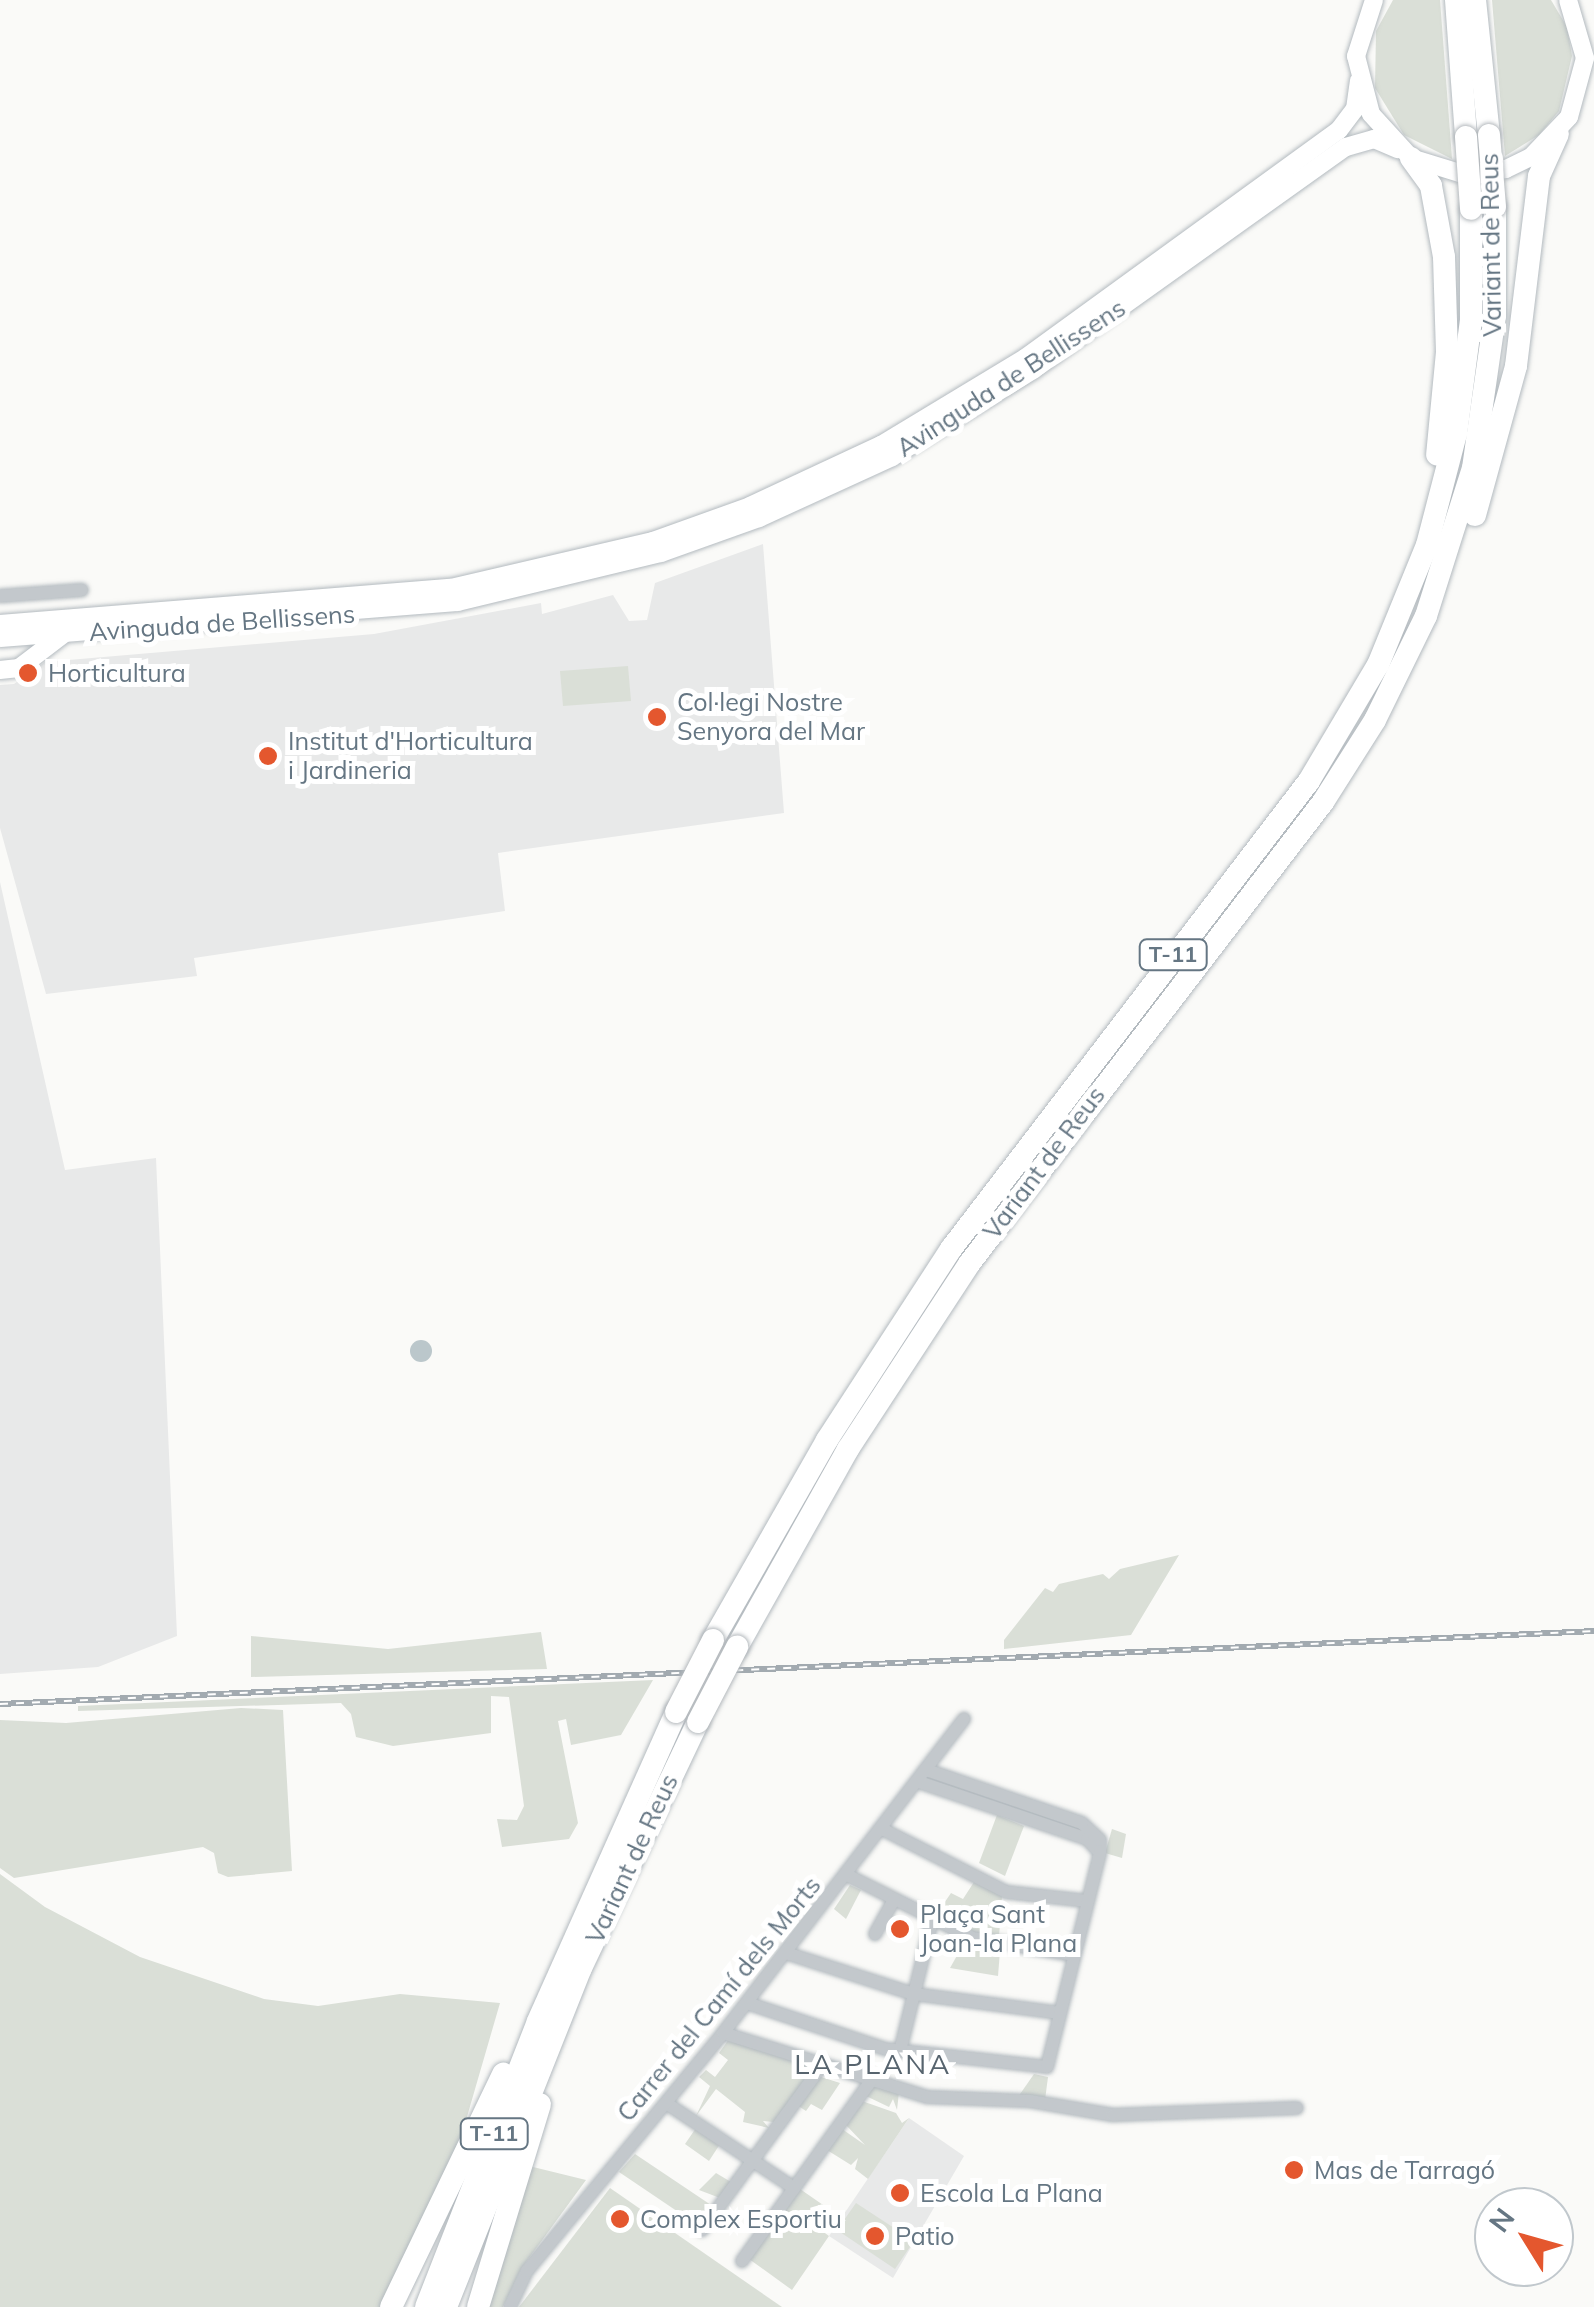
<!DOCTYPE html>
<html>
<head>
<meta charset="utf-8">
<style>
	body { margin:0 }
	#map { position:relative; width:1594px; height:2307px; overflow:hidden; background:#fafaf8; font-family:Mulish,sans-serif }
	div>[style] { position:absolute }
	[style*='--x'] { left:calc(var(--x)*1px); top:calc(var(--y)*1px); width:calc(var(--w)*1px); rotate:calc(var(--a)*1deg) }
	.built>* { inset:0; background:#e8e9e9 }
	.green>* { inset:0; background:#dadfd7 }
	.water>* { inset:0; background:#bbc7cb }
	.round { border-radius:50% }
	.roads { filter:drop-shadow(0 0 2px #b3babf) drop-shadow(0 0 2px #b3babf) }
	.street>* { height:12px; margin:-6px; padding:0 6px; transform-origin:6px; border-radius:6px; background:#c3c8cc }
	.secondary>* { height:18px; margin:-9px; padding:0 9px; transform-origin:9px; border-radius:9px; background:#fff }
	.highway>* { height:22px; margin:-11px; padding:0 11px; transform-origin:11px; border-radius:11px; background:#fff }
	.rail>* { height:6px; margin-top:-3px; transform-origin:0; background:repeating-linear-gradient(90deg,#fff 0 8px,#a2aab0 0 16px); box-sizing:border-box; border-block:2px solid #a2aab0 }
	.bridges { filter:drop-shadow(0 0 2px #b4b9bd) drop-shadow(0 0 2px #b4b9bd) }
	.highway-bridge>* { height:22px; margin:-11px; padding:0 11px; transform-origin:11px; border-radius:11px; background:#fff }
	.dots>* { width:28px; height:28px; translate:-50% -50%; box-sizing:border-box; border:5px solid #fff; border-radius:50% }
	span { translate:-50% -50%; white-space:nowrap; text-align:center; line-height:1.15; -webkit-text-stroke:10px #fff; paint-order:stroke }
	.shield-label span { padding:2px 8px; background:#fff; border:2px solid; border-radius:8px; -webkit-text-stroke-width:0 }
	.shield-label { font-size:22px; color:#657683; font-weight:700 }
	.street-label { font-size:25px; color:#657683 }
	.poi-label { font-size:25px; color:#657683 }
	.left { translate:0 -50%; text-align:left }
	.neighbourhood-label { font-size:28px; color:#57646e; letter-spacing:2.5px }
	.north { position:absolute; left:1474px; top:2187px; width:100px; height:100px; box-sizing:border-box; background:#fff; border:2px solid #c1c8cd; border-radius:50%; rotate:307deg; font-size:28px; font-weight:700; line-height:40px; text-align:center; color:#657683 }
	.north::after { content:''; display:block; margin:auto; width:35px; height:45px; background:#e4572e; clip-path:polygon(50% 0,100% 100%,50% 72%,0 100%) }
</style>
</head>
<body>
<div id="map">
	<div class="built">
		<i style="clip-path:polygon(763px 544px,784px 813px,498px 853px,505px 911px,194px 958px,197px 976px,46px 994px,0 828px,0 685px,14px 684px,45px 662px,374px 634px,541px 603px,542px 614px,613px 595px,629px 621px,647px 620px,655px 583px)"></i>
		<i style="clip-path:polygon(0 882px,65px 1170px,156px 1158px,177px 1636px,98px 1667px,0 1674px)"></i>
		<i style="clip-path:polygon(909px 2118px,964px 2156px,893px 2278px,829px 2236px)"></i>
	</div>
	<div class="green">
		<i style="clip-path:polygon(1393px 0,1440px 0,1452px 159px,1404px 135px,1375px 88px,1376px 31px)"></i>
		<i style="clip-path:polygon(1492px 0,1551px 0,1567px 27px,1572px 56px,1559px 111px,1539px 135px,1505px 156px)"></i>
		<i style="clip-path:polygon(628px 666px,631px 701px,563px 706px,560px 671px)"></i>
		<i style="clip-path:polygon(1179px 1555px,1131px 1635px,1004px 1649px,1004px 1640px,1045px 1588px,1053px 1592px,1059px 1584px,1103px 1574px,1109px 1579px,1120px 1569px)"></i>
		<i style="clip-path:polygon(541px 1632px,547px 1669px,251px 1677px,251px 1636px,388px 1649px)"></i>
		<i style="clip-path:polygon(653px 1680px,621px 1735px,571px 1745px,566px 1719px,558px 1721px,578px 1823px,569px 1839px,502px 1847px,497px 1819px,517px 1820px,524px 1806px,509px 1697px,491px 1696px,491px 1733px,393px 1746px,356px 1737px,351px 1714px,341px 1703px,78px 1711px,78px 1706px)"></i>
		<i style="clip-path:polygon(241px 1708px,283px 1710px,292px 1871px,228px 1877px,218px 1873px,214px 1853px,203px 1847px,14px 1878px,0 1868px,0 1720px,66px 1723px)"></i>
		<i style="clip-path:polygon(997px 1815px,1024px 1826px,1005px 1876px,979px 1863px)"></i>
		<i style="clip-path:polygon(1112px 1829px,1126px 1834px,1122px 1858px,1105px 1853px)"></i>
		<i style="clip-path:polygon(0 1874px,45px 1907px,140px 1957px,264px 1999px,318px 2006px,400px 1994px,500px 2003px,462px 2134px,381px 2307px,0 2307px)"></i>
		<i style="clip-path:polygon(974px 1882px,1002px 1896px,999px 1937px,977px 1934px,938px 1912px,951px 1893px,963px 1899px)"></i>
		<i style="clip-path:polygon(850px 1885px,861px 1890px,846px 1919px,834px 1909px)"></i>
		<i style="clip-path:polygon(964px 1943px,1000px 1951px,998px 1976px,950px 1968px)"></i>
		<i style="clip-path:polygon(729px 2039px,813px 2068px,774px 2122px,763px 2121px,769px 2128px,743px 2122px,745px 2112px,716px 2089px,696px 2116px,710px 2086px,699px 2077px,706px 2070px,715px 2077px,728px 2060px,719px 2053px)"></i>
		<i style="clip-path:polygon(1034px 2074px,1048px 2077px,1045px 2100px,1018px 2097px)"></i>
		<i style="clip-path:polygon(818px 2076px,840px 2083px,822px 2110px,811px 2104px,806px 2111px,797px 2105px)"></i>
		<i style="clip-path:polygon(873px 2085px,899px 2092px,897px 2110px,893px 2099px,889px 2107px,866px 2096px)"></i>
		<i style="clip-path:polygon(862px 2101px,896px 2113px,902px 2123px,909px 2118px,868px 2179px,855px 2169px,858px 2158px,851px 2165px,827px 2150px,842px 2129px,865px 2145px,846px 2125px)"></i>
		<i style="clip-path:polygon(696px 2128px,720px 2144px,709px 2161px,685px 2144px)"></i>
		<i style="clip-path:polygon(635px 2154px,714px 2207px,699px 2226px,619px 2172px)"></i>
		<i style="clip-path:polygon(529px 2166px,586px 2180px,521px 2269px,503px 2307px,484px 2307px)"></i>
		<i style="clip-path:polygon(716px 2173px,731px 2182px,720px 2198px,699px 2190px)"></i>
		<i style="clip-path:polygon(610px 2188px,782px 2307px,519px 2307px)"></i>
		<i style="clip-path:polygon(800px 2189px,826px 2207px,814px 2225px,829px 2236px,792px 2290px,749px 2259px)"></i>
		<i style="clip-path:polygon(856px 2203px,914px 2241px,895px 2269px,837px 2230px)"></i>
	</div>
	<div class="water">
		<i class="round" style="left:410px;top:1340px;width:22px;height:22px"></i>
	</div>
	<div class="roads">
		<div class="street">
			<i style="--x:0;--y:596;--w:82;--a:-4.2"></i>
			<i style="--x:919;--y:1782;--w:177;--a:18.7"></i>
			<i style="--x:1087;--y:1839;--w:19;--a:47"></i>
			<i style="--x:1100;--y:1853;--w:13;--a:-90"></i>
			<i style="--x:1100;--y:1840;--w:25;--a:-137"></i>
			<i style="--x:1082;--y:1823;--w:162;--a:-161.2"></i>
			<i style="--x:882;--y:1829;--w:139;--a:26.9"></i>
			<i style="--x:1006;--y:1892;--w:82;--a:6.3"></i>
			<i style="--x:847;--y:1875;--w:140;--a:26.7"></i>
			<i style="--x:972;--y:1938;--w:104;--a:9.4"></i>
			<i style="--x:875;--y:1934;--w:39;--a:-61"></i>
			<i style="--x:786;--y:1953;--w:134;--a:17.8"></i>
			<i style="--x:914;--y:1994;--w:147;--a:7.4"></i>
			<i style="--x:747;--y:2003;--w:145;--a:18.4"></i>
			<i style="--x:885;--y:2049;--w:163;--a:6.3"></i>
			<i style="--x:1047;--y:2067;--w:220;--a:-76.1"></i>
			<i style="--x:723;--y:2033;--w:214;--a:17.4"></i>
			<i style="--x:927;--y:2097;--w:103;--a:2.2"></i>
			<i style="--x:1030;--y:2101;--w:84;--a:9.6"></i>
			<i style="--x:1113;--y:2115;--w:184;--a:-2.2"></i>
			<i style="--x:900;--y:2051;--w:138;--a:-76.2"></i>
			<i style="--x:666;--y:2103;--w:154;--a:33.6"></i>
			<i style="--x:702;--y:2230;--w:202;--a:-53.9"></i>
			<i style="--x:742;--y:2261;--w:221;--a:-54.4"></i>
			<i style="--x:510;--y:2307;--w:40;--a:-65"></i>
			<i style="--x:527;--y:2271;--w:308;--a:-50.5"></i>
			<i style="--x:723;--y:2033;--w:396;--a:-52.5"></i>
		</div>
		<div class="secondary">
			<i style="--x:1374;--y:0;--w:59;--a:107.8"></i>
			<i style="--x:1356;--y:56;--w:60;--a:75.5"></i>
			<i style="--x:1371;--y:114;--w:59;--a:47.7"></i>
			<i style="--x:1411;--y:158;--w:58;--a:17.2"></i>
			<i style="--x:1466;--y:175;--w:40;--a:-8.5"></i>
			<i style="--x:1506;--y:169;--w:28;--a:-26"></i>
			<i style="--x:1531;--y:157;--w:55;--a:-46.5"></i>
			<i style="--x:1569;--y:117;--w:61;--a:-74.8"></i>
			<i style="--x:1585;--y:58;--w:60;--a:-106.3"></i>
			<i style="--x:0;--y:624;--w:452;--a:-4.6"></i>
			<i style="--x:451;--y:588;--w:207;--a:-13.1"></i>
			<i style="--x:653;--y:541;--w:103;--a:-19.8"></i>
			<i style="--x:750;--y:506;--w:145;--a:-25"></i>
			<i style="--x:881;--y:445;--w:168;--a:-31.1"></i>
			<i style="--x:1025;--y:358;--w:388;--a:-36"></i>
			<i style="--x:1339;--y:130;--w:26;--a:-53"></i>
			<i style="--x:1355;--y:109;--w:28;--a:-82"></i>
			<i style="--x:0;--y:638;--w:459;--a:-4.5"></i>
			<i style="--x:458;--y:602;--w:209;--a:-13.6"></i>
			<i style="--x:661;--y:553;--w:104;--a:-19.7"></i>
			<i style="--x:759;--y:518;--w:146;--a:-24.6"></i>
			<i style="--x:892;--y:457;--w:166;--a:-31.7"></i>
			<i style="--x:1033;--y:370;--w:384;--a:-35.5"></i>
			<i style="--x:1346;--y:147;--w:29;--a:-16"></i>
			<i style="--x:1374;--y:139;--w:26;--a:23"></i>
			<i style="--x:0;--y:670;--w:19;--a:-6"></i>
			<i style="--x:19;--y:668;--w:58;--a:-37.3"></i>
		</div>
		<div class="highway">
			<i style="--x:1456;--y:0;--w:137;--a:85.8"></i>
			<i style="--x:1475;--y:0;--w:136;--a:84.1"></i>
			<i style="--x:1411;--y:158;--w:34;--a:54"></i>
			<i style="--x:1431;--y:186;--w:72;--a:79.6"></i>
			<i style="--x:1444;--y:257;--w:95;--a:88.2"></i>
			<i style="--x:1447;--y:352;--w:103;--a:95.5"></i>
			<i style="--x:1475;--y:515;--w:155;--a:-74.6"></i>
			<i style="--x:1516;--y:366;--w:191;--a:-83.1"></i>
			<i style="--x:1539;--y:176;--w:46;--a:-65.7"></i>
			<i style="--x:713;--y:1640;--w:230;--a:-60.3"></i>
			<i style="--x:827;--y:1440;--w:228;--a:-57"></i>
			<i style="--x:951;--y:1249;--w:589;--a:-52.59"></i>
			<i style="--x:1309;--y:781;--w:135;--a:-59.3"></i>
			<i style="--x:1378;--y:665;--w:130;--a:-67.8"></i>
			<i style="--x:1427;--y:545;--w:115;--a:-75.4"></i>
			<i style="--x:1456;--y:434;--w:115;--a:-82.5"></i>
			<i style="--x:1471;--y:320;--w:111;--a:-90"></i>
			<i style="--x:737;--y:1647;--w:227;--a:-60.7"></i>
			<i style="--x:848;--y:1449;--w:221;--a:-56.8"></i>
			<i style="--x:969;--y:1264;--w:582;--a:-52.54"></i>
			<i style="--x:1323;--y:802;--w:97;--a:-57.6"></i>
			<i style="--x:1375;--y:720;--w:116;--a:-63.9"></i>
			<i style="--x:1426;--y:616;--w:155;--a:-72.4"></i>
			<i style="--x:1473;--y:468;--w:154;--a:-81.8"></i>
			<i style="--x:1495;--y:316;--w:109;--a:-90"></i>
			<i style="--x:391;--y:2307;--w:259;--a:-64.3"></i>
			<i style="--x:426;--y:2307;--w:307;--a:-68.6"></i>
			<i style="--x:538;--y:2021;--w:338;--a:-65.9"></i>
			<i style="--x:446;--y:2307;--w:365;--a:-68.3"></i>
			<i style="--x:581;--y:1968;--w:272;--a:-64.6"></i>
			<i style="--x:478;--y:2307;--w:212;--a:-73"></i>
		</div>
	</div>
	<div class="rail">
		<i style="--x:0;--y:1704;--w:1596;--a:-2.62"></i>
	</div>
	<div class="bridges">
		<div class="highway-bridge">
			<i style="--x:1489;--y:135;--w:72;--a:85.2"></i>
			<i style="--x:1466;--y:137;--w:72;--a:86"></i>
			<i style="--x:676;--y:1712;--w:81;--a:-62.8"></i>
			<i style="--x:698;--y:1722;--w:85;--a:-62.5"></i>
		</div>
	</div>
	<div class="dots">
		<i style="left:28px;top:673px;background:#e4572e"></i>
		<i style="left:657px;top:717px;background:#e4572e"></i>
		<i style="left:268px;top:756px;background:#e4572e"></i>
		<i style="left:900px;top:1929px;background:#e4572e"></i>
		<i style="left:1294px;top:2170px;background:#e4572e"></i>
		<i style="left:900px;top:2193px;background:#e4572e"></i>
		<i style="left:620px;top:2219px;background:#e4572e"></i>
		<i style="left:875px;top:2236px;background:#e4572e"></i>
	</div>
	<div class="shield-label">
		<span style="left:1173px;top:955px">T-11</span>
		<span style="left:494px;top:2134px">T-11</span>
	</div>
	<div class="street-label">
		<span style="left:1491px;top:245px;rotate:-91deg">Variant de Reus</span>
		<span style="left:1011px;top:378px;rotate:-33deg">Avinguda de Bellissens</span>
		<span style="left:222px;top:623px;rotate:-4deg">Avinguda de Bellissens</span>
		<span style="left:1044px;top:1163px;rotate:-53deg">Variant de Reus</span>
		<span style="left:632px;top:1859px;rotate:-65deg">Variant de Reus</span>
		<span style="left:719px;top:1999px;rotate:-51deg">Carrer del Camí dels Morts</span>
	</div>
	<div class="poi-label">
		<span class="left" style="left:48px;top:673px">Horticultura</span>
		<span class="left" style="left:677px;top:717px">Col·legi Nostre<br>Senyora del Mar</span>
		<span class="left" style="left:288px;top:756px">Institut d'Horticultura<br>i Jardineria</span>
		<span class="left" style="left:920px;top:1929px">Plaça Sant<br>Joan-la Plana</span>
		<span class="left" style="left:1314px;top:2170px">Mas de Tarragó</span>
		<span class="left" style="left:920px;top:2193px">Escola La Plana</span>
		<span class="left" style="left:640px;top:2219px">Complex Esportiu</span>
		<span class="left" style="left:895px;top:2236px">Patio</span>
	</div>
	<div class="neighbourhood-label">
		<span style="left:873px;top:2064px">LA PLANA</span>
	</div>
	<div class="north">N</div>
</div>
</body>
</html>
